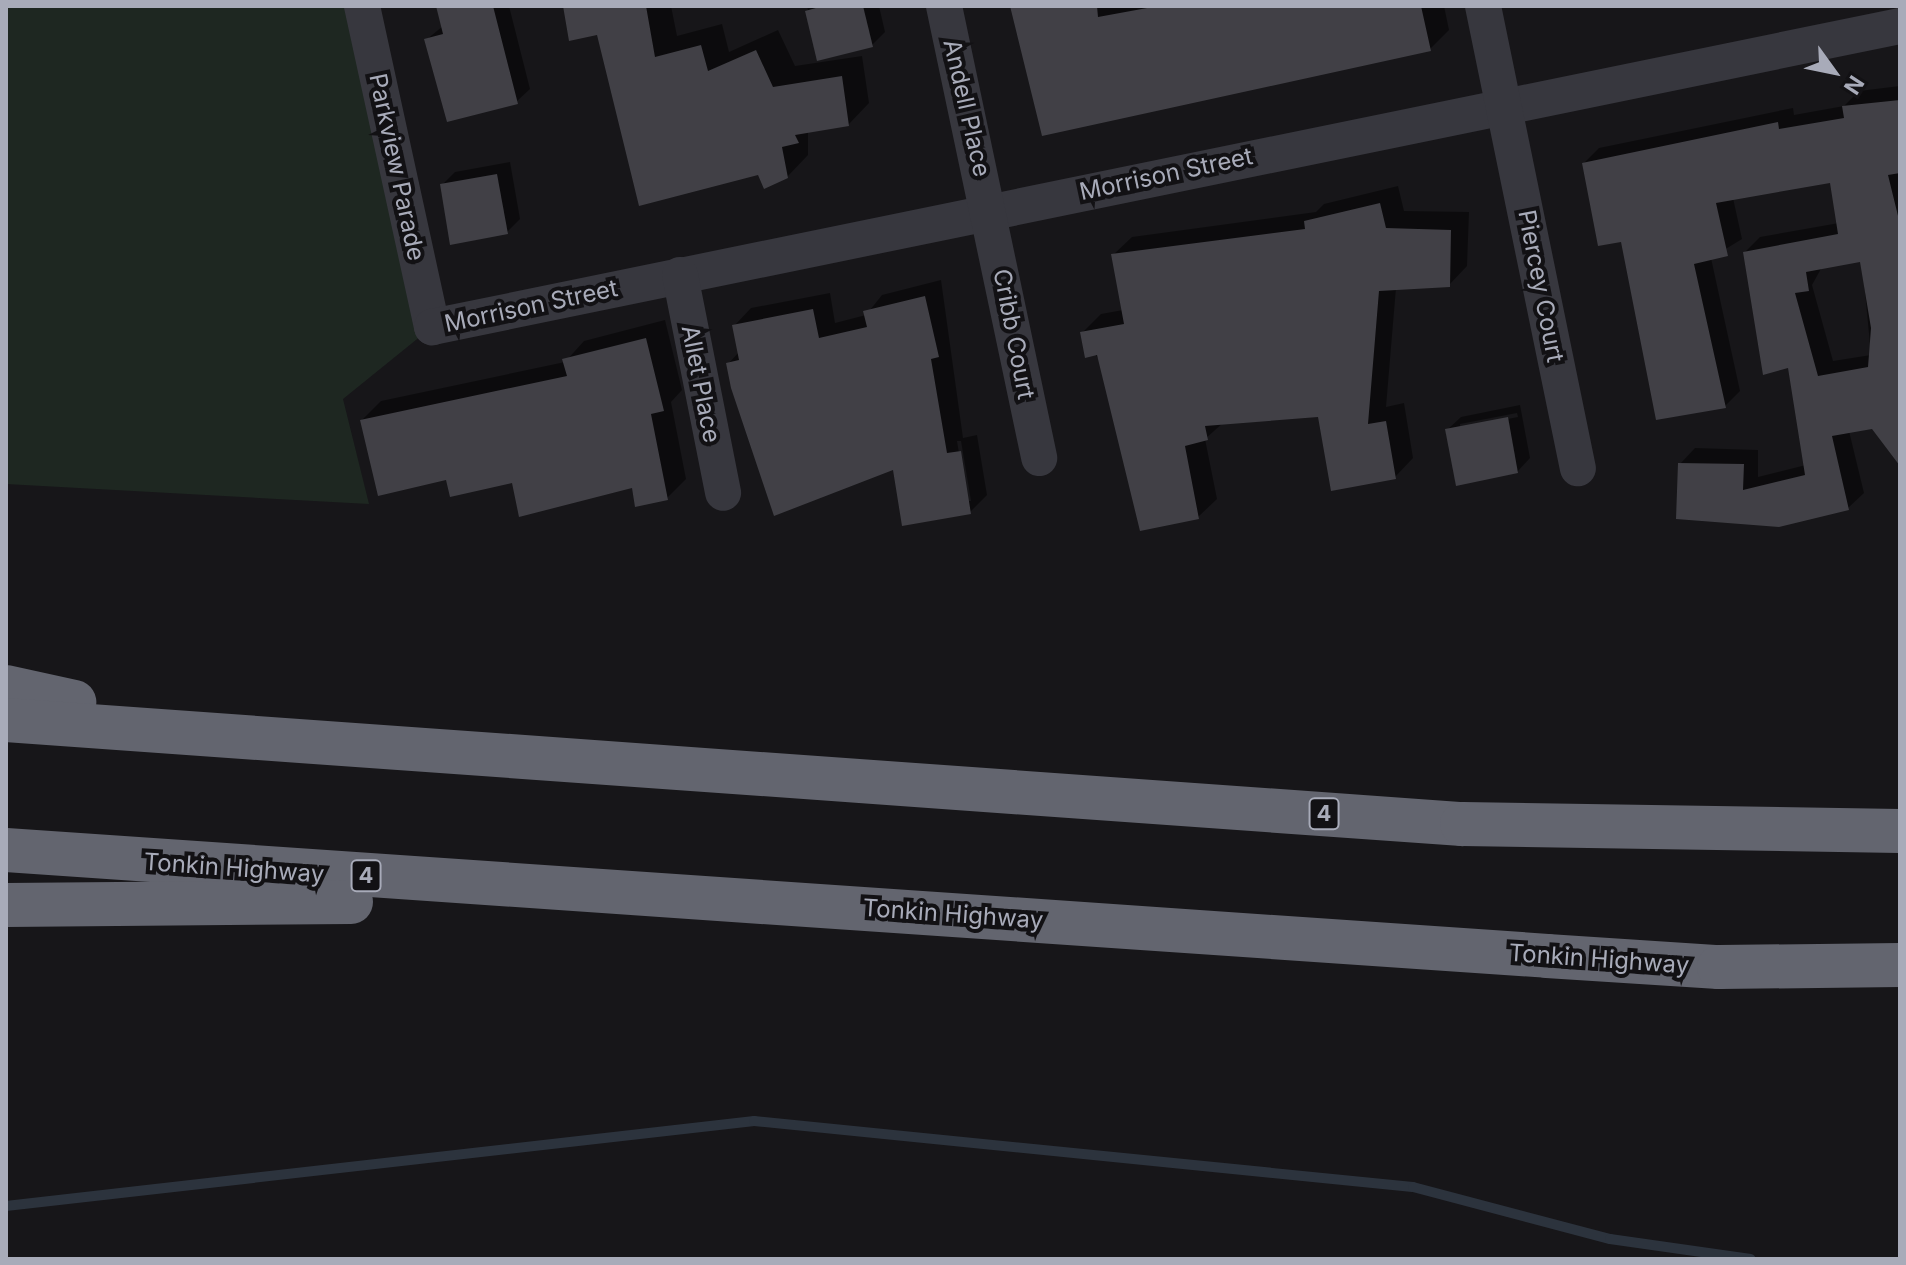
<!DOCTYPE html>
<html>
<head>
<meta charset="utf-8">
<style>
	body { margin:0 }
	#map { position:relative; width:1906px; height:1265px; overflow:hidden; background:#171619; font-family:Inter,sans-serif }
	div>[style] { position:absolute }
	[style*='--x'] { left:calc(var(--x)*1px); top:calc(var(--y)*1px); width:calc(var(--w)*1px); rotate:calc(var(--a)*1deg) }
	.green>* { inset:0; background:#1e2721 }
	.shadow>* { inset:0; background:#0007 }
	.stream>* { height:10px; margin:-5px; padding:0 5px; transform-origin:5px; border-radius:5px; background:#2c333d }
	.building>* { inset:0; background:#414046 }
	.street>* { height:36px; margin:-18px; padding:0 18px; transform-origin:18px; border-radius:18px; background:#37373e }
	.highway>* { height:44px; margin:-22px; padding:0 22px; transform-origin:22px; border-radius:22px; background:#63656f }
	span { translate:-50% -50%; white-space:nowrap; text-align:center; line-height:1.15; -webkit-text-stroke:8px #121114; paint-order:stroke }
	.shield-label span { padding:2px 6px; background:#121114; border:2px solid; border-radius:6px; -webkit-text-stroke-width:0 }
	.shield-label { font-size:22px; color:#a8abb9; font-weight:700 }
	.street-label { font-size:24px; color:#a8abb9 }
	.frame { position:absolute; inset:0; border:8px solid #a8abb9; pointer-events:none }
	.north { position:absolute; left:1794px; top:32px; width:80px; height:80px; -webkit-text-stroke:6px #121114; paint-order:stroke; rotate:123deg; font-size:22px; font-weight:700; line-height:32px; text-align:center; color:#a8abb9 }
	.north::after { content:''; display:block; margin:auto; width:28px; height:36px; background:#a8abb9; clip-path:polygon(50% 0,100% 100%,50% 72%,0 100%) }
</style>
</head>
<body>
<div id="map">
	<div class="green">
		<i style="clip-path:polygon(6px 6px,362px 6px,432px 327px,343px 399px,369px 504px,6px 484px)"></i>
	</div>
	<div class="shadow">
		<i style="clip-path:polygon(438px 6px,509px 6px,530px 89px,516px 102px,426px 40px,443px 26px)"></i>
		<i style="clip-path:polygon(568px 6px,671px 6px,677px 36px,722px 24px,729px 52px,778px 30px,795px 66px,862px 56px,869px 103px,848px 125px,808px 130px,808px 155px,787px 177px,759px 173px)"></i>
		<i style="clip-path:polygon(807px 6px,879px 6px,885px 32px,872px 45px,819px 58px)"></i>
		<i style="clip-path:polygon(1013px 6px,1444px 6px,1449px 30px,1430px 49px,1043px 134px)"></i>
		<i style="clip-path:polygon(evenodd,1900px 86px,1900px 463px,1873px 427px,1849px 431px,1864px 493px,1848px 508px,1779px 525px,1680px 464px,1695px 448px,1758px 450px,1758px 477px,1806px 465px,1790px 366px,1745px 252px,1760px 237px,1839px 223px,1831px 180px,1733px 198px,1742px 239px,1711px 258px,1740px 391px,1725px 406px,1584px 163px,1599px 148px,1793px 108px,1794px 115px,1844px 106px,1859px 91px,1900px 86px,1862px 260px,1871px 355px,1833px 361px,1812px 285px,1822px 267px,1862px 260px)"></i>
		<i style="clip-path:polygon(510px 162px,520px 219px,507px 232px,442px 185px,455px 172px)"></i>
		<i style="clip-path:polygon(1398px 186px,1404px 211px,1469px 212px,1467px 266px,1449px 285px,1396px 288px,1386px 407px,1404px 403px,1413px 458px,1395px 477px,1319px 415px,1223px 423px,1205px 439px,1217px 499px,1198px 517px,1082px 333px,1101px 314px,1123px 310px,1113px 255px,1132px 237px,1316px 212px,1324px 204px)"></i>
		<i style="clip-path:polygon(evenodd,941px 280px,963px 438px,977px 435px,987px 495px,970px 512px,728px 364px,739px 352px,735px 325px,751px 308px,830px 293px,835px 323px,866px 315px,882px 295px,941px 280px,957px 441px,961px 441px,971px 501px,967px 501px,957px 441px)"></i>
		<i style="clip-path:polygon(665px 320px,682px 390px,671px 402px,686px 479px,667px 498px,633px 485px,448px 478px,362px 420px,381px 401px,565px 362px,584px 341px)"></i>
		<i style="clip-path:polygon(evenodd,1520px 405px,1530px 458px,1517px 472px,1447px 430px,1461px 417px,1520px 405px,1517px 413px,1518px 417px,1460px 428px,1460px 424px,1517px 413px)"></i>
	</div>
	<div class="stream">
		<i style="--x:6;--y:1206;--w:753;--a:-6.48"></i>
		<i style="--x:754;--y:1121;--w:662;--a:5.72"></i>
		<i style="--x:1413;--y:1187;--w:204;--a:14.8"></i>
		<i style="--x:1610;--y:1239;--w:142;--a:8.1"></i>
	</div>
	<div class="building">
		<i style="clip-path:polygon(436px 6px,493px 6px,518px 104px,447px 122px,424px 39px,443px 34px)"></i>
		<i style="clip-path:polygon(563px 6px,646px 6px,655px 57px,701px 45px,708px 71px,756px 50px,773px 87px,842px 76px,849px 126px,795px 135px,799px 143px,782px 147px,788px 178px,764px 189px,758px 175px,639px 206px,597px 35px,569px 41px)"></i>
		<i style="clip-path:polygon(823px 6px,863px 6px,873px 47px,817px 61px,805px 11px)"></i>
		<i style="clip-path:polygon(1010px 6px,1097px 6px,1098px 17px,1158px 6px,1421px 6px,1431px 51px,1042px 136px)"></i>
		<i style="clip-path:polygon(evenodd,1900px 100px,1900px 173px,1888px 175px,1900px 224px,1900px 466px,1872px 429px,1832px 436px,1849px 510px,1779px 527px,1676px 519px,1678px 463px,1744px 464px,1743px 490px,1805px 475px,1788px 368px,1763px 375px,1743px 252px,1838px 234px,1830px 183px,1716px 203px,1728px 256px,1694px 264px,1726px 408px,1656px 420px,1621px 242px,1598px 246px,1582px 163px,1778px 122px,1779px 129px,1844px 118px,1842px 106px,1900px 100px,1860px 262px,1871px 328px,1868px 367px,1818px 376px,1795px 293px,1809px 291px,1806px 272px,1860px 262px)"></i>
		<i style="clip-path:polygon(497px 174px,508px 234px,450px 245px,440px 184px)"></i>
		<i style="clip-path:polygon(1380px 203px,1386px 228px,1451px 230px,1450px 287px,1379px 291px,1368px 424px,1386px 421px,1396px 479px,1331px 491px,1318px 417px,1205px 426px,1208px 440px,1185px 446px,1199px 519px,1140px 531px,1097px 355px,1085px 358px,1080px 332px,1124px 324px,1111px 254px,1305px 229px,1304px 221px)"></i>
		<i style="clip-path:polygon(925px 296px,939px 357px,931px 359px,947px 453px,961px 451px,971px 514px,902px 526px,893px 470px,774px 516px,731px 388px,726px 363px,739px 360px,732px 325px,813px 309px,819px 338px,867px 327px,863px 311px)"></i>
		<i style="clip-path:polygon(646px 338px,664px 411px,651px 414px,668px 500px,635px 507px,632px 488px,519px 517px,512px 483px,450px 497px,446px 480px,378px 496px,360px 420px,567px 376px,562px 359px)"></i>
		<i style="clip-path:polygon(1508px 417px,1518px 473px,1456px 486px,1445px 429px)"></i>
	</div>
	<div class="street">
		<i style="--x:362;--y:6;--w:329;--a:77.7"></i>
		<i style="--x:432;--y:327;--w:1499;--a:-11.59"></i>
		<i style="--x:944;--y:6;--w:462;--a:78.1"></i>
		<i style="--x:1483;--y:6;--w:472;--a:78.4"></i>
		<i style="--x:680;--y:275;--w:222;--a:78.8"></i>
	</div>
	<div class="highway">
		<i style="--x:6;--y:687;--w:70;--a:12.4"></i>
		<i style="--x:6;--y:720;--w:1460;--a:4.09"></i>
		<i style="--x:1462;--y:824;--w:438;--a:0.9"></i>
		<i style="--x:6;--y:850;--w:1545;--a:3.93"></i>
		<i style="--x:1547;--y:956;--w:172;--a:3.7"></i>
		<i style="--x:1719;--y:967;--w:181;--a:-0.6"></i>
		<i style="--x:6;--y:905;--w:345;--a:-0.5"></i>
	</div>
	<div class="shield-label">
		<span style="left:1324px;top:814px">4</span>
		<span style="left:366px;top:876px">4</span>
	</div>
	<div class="street-label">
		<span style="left:967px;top:108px;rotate:77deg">Andell Place</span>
		<span style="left:397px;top:167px;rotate:78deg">Parkview Parade</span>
		<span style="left:1166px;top:174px;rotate:-12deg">Morrison Street</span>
		<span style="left:1541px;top:286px;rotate:79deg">Piercey Court</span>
		<span style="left:531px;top:306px;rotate:-12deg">Morrison Street</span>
		<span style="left:1014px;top:334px;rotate:79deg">Cribb Court</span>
		<span style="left:701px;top:384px;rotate:79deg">Allet Place</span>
		<span style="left:234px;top:868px;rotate:4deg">Tonkin Highway</span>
		<span style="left:953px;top:914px;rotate:4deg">Tonkin Highway</span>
		<span style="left:1599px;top:959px;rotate:4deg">Tonkin Highway</span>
	</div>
	<div class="frame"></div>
	<div class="north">N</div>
</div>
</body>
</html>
